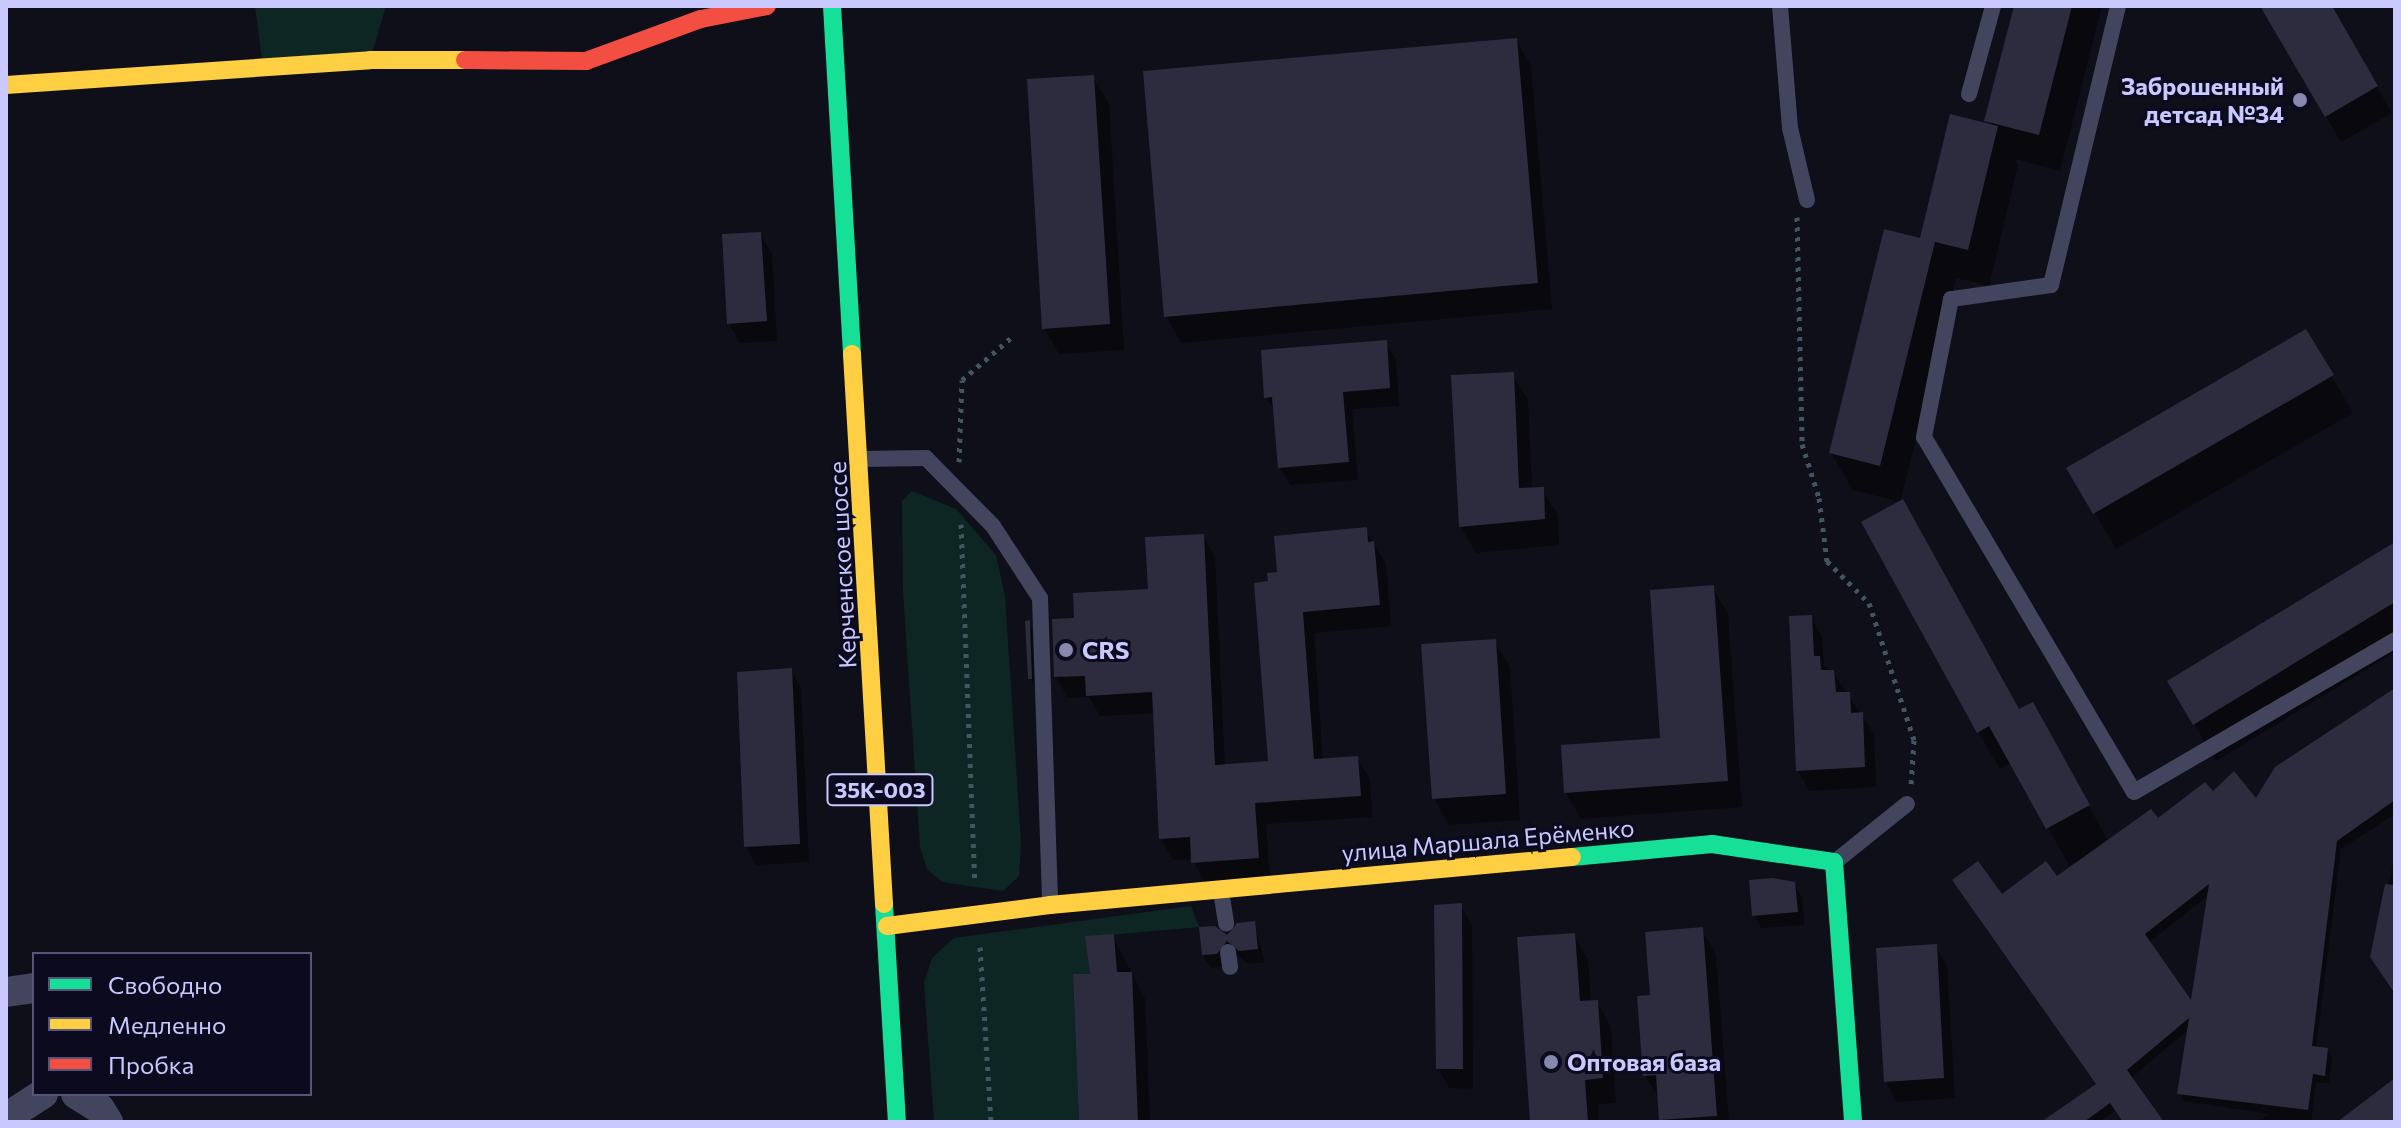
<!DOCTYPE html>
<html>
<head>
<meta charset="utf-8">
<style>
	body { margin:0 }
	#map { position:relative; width:2401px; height:1128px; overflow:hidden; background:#0f0f1a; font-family:Commissioner,sans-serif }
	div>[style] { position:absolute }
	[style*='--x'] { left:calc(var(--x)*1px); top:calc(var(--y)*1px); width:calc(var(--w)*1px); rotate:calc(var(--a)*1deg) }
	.green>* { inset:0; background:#0d2624 }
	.shadow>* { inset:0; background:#0007 }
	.building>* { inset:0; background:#2c2c3e }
	.path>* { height:5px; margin-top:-2.5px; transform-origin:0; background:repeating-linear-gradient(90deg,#415661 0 4px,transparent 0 10px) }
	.lane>* { height:16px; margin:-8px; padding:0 8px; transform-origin:8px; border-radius:8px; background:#42455d }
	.street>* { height:30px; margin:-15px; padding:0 15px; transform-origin:15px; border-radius:15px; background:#42455d }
	.fast>* { height:18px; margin:-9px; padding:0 9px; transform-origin:9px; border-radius:9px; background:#16e098 }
	.slow>* { height:18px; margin:-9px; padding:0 9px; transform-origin:9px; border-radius:9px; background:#ffcf43 }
	.jam>* { height:18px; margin:-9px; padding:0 9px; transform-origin:9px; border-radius:9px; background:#f24e42 }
	.dots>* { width:22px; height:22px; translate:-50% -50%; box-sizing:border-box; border:4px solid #0b0a1f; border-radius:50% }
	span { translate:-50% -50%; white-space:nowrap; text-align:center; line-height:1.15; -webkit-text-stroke:6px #0b0a1f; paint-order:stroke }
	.shield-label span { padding:2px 6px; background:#0b0a1f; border:2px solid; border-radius:6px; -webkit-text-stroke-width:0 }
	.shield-label { font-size:22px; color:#c9c9ff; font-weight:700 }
	.poi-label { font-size:24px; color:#c9c9ff; font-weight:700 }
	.right { translate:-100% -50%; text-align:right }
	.left { translate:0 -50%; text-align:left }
	.street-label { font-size:24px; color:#c9c9ff }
	.frame { position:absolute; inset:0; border:8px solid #c9c9ff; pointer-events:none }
	.legend { position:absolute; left:32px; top:952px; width:280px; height:144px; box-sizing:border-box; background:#0b0a1f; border:2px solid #575679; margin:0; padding:10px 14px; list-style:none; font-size:24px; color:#c9c9ff }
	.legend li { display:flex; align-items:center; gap:16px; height:40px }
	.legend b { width:40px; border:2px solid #575679 }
</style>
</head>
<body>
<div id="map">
	<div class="green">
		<i style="clip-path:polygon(255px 6px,386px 6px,370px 60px,263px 68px)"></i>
		<i style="clip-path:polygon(912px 491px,956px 509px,996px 555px,1005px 596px,1021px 843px,1019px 876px,1003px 891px,942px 882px,927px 869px,920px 847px,903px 591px,902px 501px)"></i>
		<i style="clip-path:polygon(1191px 906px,1199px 927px,1086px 937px,1090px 974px,1073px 975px,1079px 1122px,934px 1122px,924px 983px,932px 958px,954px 938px)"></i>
	</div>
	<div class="shadow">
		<i style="clip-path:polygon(evenodd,2016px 6px,2102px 6px,2060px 171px,2015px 159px,2018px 165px,1989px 286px,1956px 278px,1901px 499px,2019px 711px,2053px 742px,2109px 842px,2213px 794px,2257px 801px,2395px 690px,2395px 814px,2341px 849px,2316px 1048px,2327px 1050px,2332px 1058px,2329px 1083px,2316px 1082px,2311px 1122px,2257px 1122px,2270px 1114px,2184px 1101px,2179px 1093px,2189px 1029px,2130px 1079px,2161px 1122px,2125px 1122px,2116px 1110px,2099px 1122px,2045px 1122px,2098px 1085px,2001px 896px,2056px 879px,2081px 861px,2069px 865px,2011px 762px,2000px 769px,1978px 732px,1901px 502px,1853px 490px,1831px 453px,1921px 240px,1990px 126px,1987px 120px,2016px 6px,2209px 895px,2193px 1006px,2148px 943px,2209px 895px)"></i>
		<i style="clip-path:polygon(2262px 6px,2330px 6px,2392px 113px,2341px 142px)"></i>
		<i style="clip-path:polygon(1516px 40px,1531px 66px,1552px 309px,1181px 343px,1166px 316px)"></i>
		<i style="clip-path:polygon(1093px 77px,1109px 104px,1124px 350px,1059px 354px,1044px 328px)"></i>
		<i style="clip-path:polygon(760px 234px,772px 254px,777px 341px,740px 343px,729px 323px)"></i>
		<i style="clip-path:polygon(2306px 332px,2353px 413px,2116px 549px,2069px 469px)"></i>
		<i style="clip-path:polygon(1386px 343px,1396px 360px,1399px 406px,1352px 409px,1358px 480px,1290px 485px,1280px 468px,1276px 413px,1266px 397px)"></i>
		<i style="clip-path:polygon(1512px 374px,1528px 400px,1532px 489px,1542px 489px,1558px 515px,1559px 545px,1476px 553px,1461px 527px)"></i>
		<i style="clip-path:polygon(1365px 529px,1386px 564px,1391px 626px,1314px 633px,1323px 760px,1357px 758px,1370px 779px,1372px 817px,1266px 824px,1270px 879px,1205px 883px,1193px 859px,1173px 860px,1161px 839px,1155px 713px,1100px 716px,1089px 697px,1068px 698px,1056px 677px,1076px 620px,1150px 591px,1203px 536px,1215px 557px,1225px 766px,1271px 763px,1270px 583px)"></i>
		<i style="clip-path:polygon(2395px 544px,2395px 652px,2216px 761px,2191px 719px)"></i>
		<i style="clip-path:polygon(1713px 588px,1728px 614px,1742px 807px,1581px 819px,1566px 793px,1563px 747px,1662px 740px)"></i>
		<i style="clip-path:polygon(1811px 617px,1822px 637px,1824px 666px,1833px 672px,1874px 734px,1876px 787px,1809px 791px,1798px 771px)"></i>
		<i style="clip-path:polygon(1029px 623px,1032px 628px,1034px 684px,1030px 678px)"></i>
		<i style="clip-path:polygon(1494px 641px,1510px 667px,1520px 820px,1449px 825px,1434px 798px)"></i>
		<i style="clip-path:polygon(791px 670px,801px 688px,809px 862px,756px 865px,746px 847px)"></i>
		<i style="clip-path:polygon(2395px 854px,2395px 997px,2372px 957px)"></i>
		<i style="clip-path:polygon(1794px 884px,1802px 897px,1804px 925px,1761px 928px,1754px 915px)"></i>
		<i style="clip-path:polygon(1460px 905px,1472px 925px,1473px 1089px,1449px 1088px,1438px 1068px)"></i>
		<i style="clip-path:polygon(1254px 924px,1265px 962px,1248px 964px,1236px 953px,1225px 966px,1211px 968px,1203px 955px)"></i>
		<i style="clip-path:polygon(1702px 930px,1716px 955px,1729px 1122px,1662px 1122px,1660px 1101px,1645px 1075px,1652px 997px)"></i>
		<i style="clip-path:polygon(1574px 935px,1588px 960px,1591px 1003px,1597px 1002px,1611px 1027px,1616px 1103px,1598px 1104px,1599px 1122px,1532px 1122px)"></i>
		<i style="clip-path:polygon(1113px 936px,1145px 999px,1150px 1122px,1081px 1122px,1092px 976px)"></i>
		<i style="clip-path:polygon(1935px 946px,1947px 966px,1955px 1098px,1897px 1102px,1886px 1082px)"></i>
	</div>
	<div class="building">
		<i style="clip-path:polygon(2014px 6px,2072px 6px,2039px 135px,1984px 121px)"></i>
		<i style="clip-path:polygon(2260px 6px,2332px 6px,2378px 86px,2325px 117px)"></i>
		<i style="clip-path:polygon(1517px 38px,1538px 283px,1164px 317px,1143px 71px)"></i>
		<i style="clip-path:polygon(1094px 75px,1110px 324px,1042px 329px,1027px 79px)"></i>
		<i style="clip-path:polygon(1950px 114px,1998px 126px,1968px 250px,1935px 242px,1880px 466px,1829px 453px,1884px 229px,1920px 238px)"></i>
		<i style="clip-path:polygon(761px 232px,767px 321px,727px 324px,722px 234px)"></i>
		<i style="clip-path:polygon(2306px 329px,2334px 375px,2093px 514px,2066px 468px)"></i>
		<i style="clip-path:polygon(1387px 340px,1390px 388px,1343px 392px,1349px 462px,1278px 468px,1272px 397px,1264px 398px,1261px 350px)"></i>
		<i style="clip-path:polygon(1514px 372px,1519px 488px,1544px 487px,1545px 519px,1459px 527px,1451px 375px)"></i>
		<i style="clip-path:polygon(1903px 499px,2019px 709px,2033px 702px,2090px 805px,2046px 829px,1989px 726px,1977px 733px,1861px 522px)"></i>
		<i style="clip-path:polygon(1367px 527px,1368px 542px,1374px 541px,1380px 605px,1303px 612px,1314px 759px,1358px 756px,1361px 796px,1255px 803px,1259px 858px,1191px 863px,1190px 837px,1159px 839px,1152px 692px,1086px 696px,1085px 676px,1054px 677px,1052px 619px,1074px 618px,1073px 593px,1148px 589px,1145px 537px,1204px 534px,1215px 765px,1268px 761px,1254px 583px,1268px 581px,1267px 573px,1277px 572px,1274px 536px)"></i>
		<i style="clip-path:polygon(2395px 542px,2395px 602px,2193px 725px,2167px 681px)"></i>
		<i style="clip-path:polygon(1714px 585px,1728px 781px,1564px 793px,1561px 745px,1660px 738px,1650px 590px)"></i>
		<i style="clip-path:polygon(1812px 615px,1814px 656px,1820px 656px,1821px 670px,1834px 670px,1836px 692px,1850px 692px,1851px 713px,1863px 712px,1865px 767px,1796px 771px,1789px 616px)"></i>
		<i style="clip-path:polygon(1030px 620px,1032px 679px,1028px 679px,1025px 621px)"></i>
		<i style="clip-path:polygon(1496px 639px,1506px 794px,1432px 799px,1421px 644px)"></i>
		<i style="clip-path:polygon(792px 668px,800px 844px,744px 847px,737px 672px)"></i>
		<i style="clip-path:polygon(evenodd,2395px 688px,2395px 800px,2337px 841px,2312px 1046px,2328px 1048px,2325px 1076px,2313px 1074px,2308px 1110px,2177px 1094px,2189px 1018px,2127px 1070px,2164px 1122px,2123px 1122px,2110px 1103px,2084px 1122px,2041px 1122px,2096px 1084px,1952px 880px,1978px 861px,2002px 894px,2046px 861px,2057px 876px,2151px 809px,2158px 818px,2205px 782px,2213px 791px,2234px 771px,2256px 798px,2275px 767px,2395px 688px,2209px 884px,2191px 1000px,2145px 934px,2209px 884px)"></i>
		<i style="clip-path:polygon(1773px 878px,1795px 882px,1798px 912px,1752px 916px,1749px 880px)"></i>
		<i style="clip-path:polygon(2385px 884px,2395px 885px,2395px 994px,2370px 957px)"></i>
		<i style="clip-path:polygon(1462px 903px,1463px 1069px,1436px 1069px,1434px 905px)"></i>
		<i style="clip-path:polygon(1255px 921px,1258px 949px,1239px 951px,1227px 941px,1217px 954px,1202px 955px,1199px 927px,1215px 926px,1227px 935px,1237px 923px)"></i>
		<i style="clip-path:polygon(1703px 927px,1717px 1116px,1659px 1120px,1656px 1075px,1643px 1076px,1637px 996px,1650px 995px,1645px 932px)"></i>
		<i style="clip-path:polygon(1575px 933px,1580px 1001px,1598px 1000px,1603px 1078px,1585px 1080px,1588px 1122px,1530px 1122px,1517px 937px)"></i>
		<i style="clip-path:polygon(1114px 934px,1117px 972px,1132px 972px,1138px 1122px,1079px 1122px,1073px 974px,1090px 974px,1085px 936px)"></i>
		<i style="clip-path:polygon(1937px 944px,1944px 1078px,1884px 1082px,1876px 948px)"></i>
		<i style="clip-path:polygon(2395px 1078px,2395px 1122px,2337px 1122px)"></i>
	</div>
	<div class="path">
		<i style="--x:1797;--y:217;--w:227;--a:88.7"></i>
		<i style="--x:1802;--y:444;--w:57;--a:72.5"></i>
		<i style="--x:1819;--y:498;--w:64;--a:82.8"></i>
		<i style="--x:1827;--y:561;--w:59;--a:45"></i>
		<i style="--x:1869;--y:603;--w:144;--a:71.8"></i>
		<i style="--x:1914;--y:740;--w:47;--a:93.7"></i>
		<i style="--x:959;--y:462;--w:82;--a:-87.9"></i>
		<i style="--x:962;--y:380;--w:66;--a:-40.7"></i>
		<i style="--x:961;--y:524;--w:358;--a:87.8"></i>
		<i style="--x:980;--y:947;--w:175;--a:86.4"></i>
	</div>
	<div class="lane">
		<i style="--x:1780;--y:6;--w:122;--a:85.3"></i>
		<i style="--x:1790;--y:128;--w:74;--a:76.7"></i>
		<i style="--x:2118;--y:6;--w:287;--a:103.5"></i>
		<i style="--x:2051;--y:285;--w:101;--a:172"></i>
		<i style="--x:1951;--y:299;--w:141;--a:101.1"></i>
		<i style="--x:1924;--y:437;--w:412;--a:59.4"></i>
		<i style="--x:2134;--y:792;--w:302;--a:-30.2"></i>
		<i style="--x:1969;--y:94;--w:91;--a:-74.7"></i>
		<i style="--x:861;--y:459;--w:65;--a:-0.9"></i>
		<i style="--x:926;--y:458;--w:95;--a:45.4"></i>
		<i style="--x:993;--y:526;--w:86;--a:56.9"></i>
		<i style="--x:1040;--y:598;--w:305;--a:88.1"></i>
		<i style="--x:1836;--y:861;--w:91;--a:-38.8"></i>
		<i style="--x:1221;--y:891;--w:33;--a:81"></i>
		<i style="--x:1228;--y:952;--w:15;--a:82"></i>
	</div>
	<div class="street">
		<i style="--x:6;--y:992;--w:28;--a:-8"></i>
		<i style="--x:76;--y:1094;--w:28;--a:32"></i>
		<i style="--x:100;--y:1109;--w:15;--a:58"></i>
		<i style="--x:10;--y:1122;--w:14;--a:-56"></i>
		<i style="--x:18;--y:1110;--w:30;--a:-33"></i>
	</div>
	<div class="fast">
		<i style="--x:832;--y:6;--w:349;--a:86.7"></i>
		<i style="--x:1572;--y:857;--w:141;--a:-5.3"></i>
		<i style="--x:1712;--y:844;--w:123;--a:8.4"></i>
		<i style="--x:1834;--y:862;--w:261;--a:85.8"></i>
		<i style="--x:884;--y:904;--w:218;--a:86.6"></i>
	</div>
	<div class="slow">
		<i style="--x:6;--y:85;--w:365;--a:-3.9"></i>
		<i style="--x:370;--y:60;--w:95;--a:0"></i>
		<i style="--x:852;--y:354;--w:551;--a:86.67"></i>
		<i style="--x:887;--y:926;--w:164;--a:-7.3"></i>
		<i style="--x:1050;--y:905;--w:524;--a:-5.25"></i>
	</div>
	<div class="jam">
		<i style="--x:465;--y:60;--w:121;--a:0.5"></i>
		<i style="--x:586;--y:61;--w:122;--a:-20.1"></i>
		<i style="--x:701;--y:19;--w:67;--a:-11.1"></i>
	</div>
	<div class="dots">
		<i style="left:2300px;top:100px;background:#8888af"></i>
		<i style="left:1066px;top:650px;background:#8888af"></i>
		<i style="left:1551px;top:1062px;background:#8888af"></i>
	</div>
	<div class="shield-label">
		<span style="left:880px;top:790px">35К-003</span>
	</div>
	<div class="poi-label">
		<span class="right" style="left:2284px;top:100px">Заброшенный<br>детсад №34</span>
		<span class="left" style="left:1082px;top:650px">CRS</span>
		<span class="left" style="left:1567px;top:1062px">Оптовая база</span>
	</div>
	<div class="street-label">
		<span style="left:842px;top:565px;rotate:-93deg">Керченское шоссе</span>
		<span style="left:1488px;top:840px;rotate:-5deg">улица Маршала Ерёменко</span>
	</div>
	<div class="frame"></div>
	<ul class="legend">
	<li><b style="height:10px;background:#16e098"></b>Свободно</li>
	<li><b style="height:10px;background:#ffcf43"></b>Медленно</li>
	<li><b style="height:10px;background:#f24e42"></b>Пробка</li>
	</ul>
</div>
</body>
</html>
